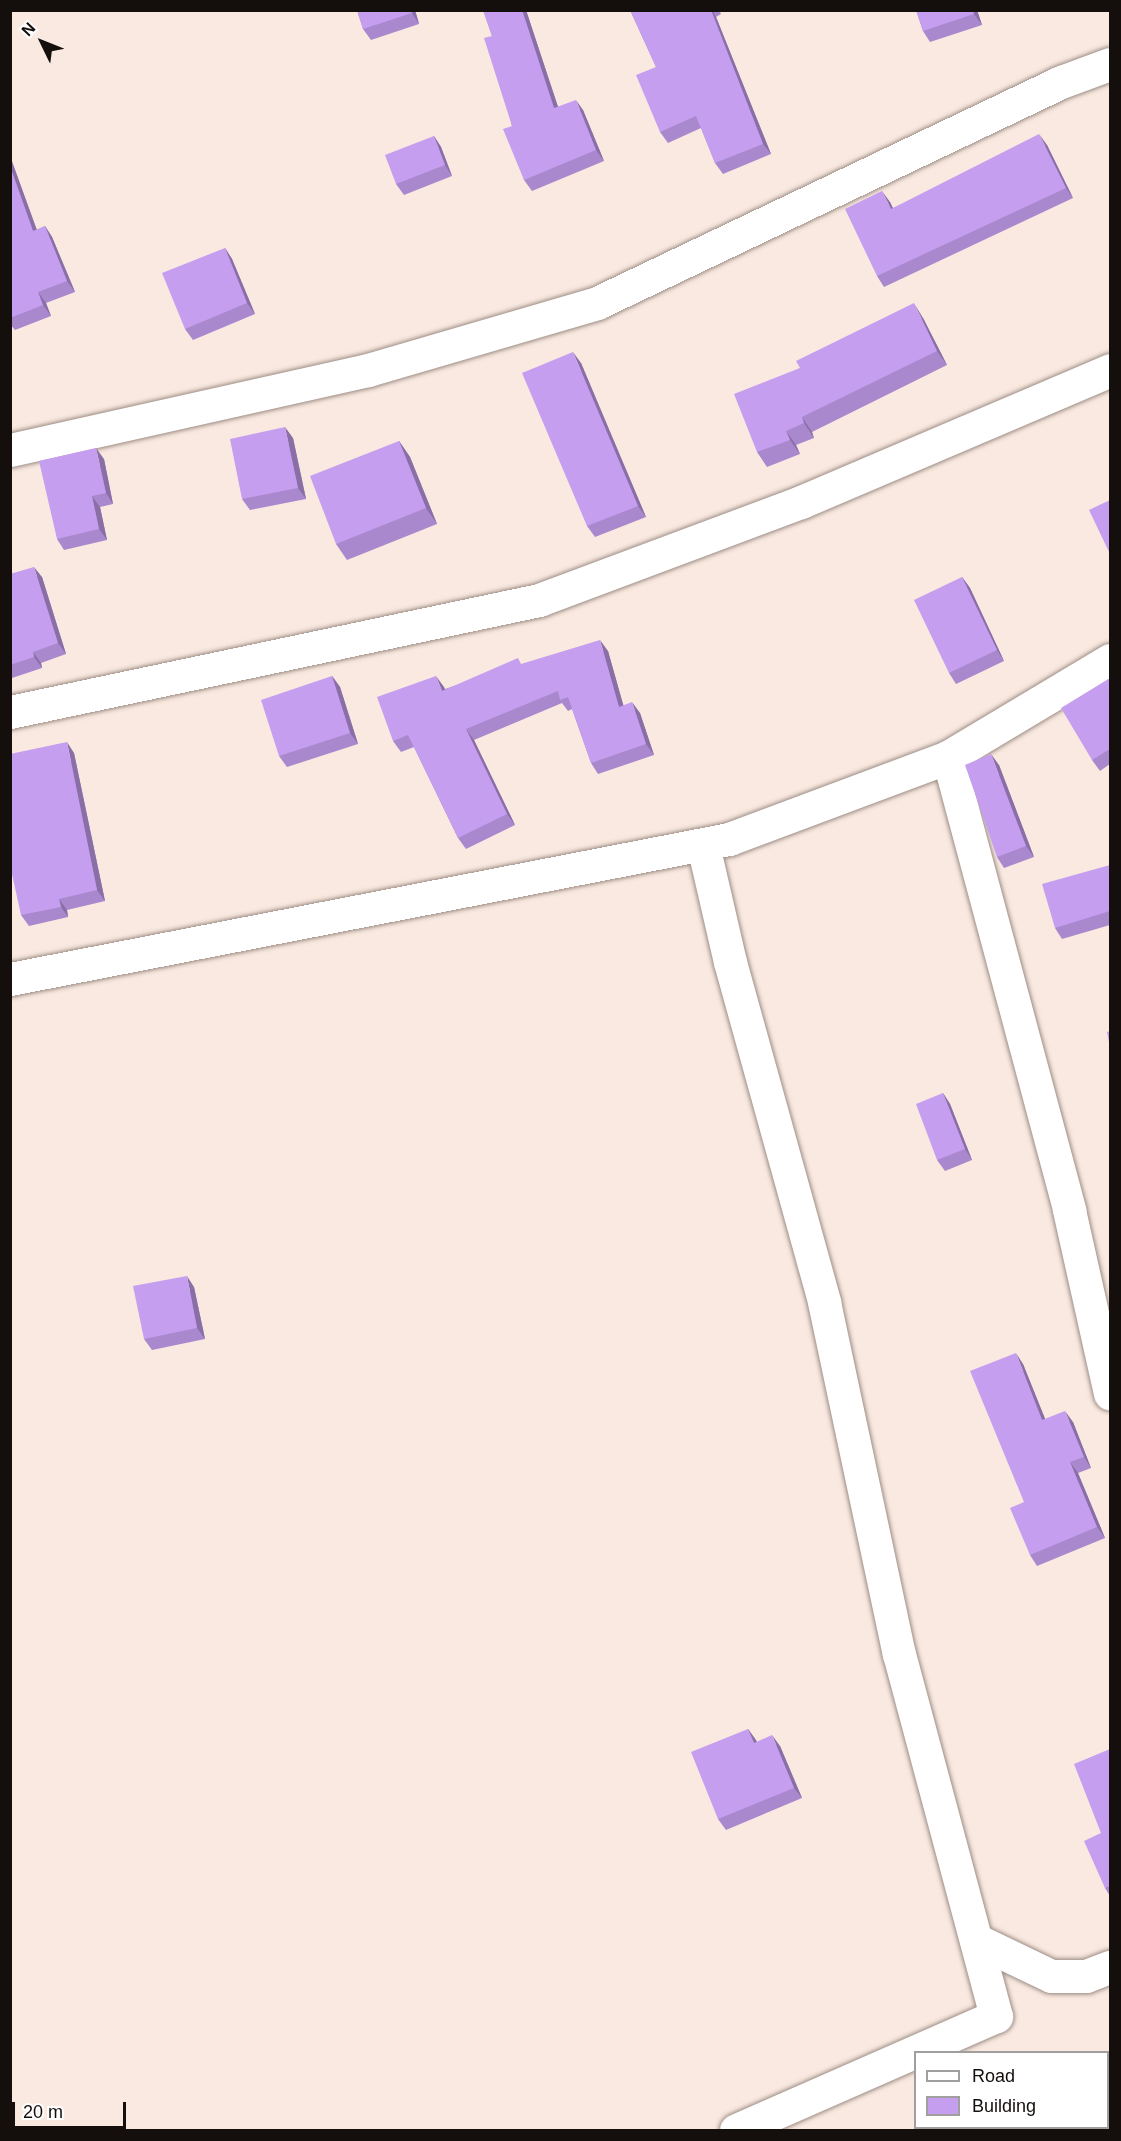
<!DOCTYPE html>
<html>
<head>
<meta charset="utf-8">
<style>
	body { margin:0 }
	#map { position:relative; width:1121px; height:2141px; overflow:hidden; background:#f9e9e0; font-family:Arial,sans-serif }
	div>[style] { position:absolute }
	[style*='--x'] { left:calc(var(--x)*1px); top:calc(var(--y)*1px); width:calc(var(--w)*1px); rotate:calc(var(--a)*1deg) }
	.roads { filter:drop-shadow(0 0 2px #9d8d85) drop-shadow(0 0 2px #9d8d85) }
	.minor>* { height:33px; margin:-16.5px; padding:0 16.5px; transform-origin:16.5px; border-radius:16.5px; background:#fff }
	.wall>* { inset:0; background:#a988ce }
	.shaded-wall>* { inset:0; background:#8a6fa7 }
	.building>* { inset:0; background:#c59eef }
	span { translate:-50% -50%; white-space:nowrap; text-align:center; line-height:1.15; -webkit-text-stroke:4.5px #fff; paint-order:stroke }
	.frame { position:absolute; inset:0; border:12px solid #140e0c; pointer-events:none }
	.legend { position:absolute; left:914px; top:2051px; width:195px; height:78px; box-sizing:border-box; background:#fff; border:2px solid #a19f9e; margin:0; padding:8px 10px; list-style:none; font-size:18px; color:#140e0c }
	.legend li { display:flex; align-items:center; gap:12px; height:30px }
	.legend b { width:30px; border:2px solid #a19f9e }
	.north { position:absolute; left:12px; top:12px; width:60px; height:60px; -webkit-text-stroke:4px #fff; paint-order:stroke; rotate:313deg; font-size:16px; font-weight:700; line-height:24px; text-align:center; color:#140e0c }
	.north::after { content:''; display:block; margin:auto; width:21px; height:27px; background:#140e0c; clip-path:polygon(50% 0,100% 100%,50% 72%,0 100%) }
	.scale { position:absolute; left:12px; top:2102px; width:114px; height:27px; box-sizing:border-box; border:3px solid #140e0c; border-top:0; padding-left:8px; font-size:18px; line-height:21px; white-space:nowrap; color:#140e0c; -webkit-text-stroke:4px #fff; paint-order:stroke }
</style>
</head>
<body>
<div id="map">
	<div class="roads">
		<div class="minor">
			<i style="--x:10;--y:450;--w:367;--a:-12.6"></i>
			<i style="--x:368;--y:370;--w:239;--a:-16.3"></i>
			<i style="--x:597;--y:303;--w:514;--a:-25.47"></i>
			<i style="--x:1061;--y:82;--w:52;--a:-20.2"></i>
			<i style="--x:10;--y:712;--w:541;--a:-11.95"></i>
			<i style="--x:539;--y:600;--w:280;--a:-20.5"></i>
			<i style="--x:801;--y:502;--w:336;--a:-23.1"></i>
			<i style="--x:948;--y:757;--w:469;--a:75"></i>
			<i style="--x:1069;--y:1210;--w:188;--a:77.4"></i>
			<i style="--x:703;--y:845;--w:120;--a:77"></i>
			<i style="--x:730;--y:962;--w:353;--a:74.5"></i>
			<i style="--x:824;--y:1302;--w:360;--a:78"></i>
			<i style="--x:899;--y:1654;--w:375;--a:75"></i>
			<i style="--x:996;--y:2016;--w:284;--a:156.3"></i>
			<i style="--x:10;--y:979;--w:733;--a:-11.02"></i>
			<i style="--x:729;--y:839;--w:234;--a:-20.5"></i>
			<i style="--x:948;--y:757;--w:189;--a:-30.9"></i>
			<i style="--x:976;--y:1940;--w:83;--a:25.6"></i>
			<i style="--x:1051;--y:1976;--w:35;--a:0"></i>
			<i style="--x:1086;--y:1976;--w:26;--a:-21"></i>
		</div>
	</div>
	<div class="wall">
		<i style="clip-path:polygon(357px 10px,415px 10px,419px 24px,371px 40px,363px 29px)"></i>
		<i style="clip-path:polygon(483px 10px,526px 10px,558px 107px,583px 110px,604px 161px,532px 191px,524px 180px,492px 36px)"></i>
		<i style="clip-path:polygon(630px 10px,719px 10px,721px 14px,716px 17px,771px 154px,723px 174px,715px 163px,701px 128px,668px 143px,660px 132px,656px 67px)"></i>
		<i style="clip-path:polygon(916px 10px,977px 10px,982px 25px,930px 42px,923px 31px)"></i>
		<i style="clip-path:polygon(434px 136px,441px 147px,452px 176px,404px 195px,396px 184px)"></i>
		<i style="clip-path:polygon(1047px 145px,1073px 198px,884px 287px,877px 276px,890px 202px,893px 208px)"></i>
		<i style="clip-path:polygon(10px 156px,37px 230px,45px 226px,52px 237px,75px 292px,46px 303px,51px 316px,15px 330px,10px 324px)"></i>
		<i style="clip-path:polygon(225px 248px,232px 259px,255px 314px,193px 340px,185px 329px)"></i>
		<i style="clip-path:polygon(923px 318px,947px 365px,812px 432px,814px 438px,796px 445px,800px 454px,767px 467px,757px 452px,800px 368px)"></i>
		<i style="clip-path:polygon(581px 363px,646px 517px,595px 537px,587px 526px)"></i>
		<i style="clip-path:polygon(293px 438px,306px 499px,250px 510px,242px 499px)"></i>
		<i style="clip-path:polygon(399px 441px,410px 457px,437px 524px,347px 560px,336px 544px)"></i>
		<i style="clip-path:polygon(104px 459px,113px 504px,100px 507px,107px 540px,64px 550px,57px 539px)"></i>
		<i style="clip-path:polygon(10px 574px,42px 577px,66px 654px,41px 663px,42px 668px,12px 678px,10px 676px)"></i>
		<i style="clip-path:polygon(962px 577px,970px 588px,1004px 661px,956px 684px,949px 673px)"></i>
		<i style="clip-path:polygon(608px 651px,623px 705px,640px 713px,654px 755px,598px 774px,591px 763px,572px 709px,568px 711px,562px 703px,474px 740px,515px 825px,466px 849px,458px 838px,414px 747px,401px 752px,393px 741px,444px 687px,445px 689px,522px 664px)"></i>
		<i style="clip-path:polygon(332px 676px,340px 687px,358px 744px,287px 767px,279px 756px)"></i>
		<i style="clip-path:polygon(1110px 678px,1110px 764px,1100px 771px,1092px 760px)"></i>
		<i style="clip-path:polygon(74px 753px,105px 901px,67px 910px,68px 917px,29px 926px,21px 915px)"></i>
		<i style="clip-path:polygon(999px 765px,1034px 857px,1004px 868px,997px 857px)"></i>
		<i style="clip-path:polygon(1110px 865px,1110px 925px,1062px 939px,1055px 928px)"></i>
		<i style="clip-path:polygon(943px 1093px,950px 1104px,972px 1160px,945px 1171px,937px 1160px)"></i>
		<i style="clip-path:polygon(194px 1287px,205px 1339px,152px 1350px,144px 1339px)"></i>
		<i style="clip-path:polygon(1023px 1364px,1045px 1419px,1073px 1422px,1091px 1468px,1078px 1473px,1105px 1538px,1037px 1566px,1030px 1555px,1024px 1502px)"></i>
		<i style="clip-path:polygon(748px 1729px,757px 1742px,780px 1746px,802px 1798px,726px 1830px,718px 1819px)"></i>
		<i style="clip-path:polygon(1110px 1749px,1110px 1896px,1105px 1888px,1101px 1833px)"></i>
	</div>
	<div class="shaded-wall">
		<i style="clip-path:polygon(411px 10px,415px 10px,419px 24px,412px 13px)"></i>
		<i style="clip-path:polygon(522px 10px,526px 10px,562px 119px,554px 108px)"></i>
		<i style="clip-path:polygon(711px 10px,712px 10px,716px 17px,771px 154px,763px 144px)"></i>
		<i style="clip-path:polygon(973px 10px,977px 10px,982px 25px,974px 14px)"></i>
		<i style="clip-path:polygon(576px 100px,583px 110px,604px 161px,596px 150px)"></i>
		<i style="clip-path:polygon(1039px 134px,1047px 145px,1073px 198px,1066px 188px)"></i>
		<i style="clip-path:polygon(434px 136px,441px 147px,452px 176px,445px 165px)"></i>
		<i style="clip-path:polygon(10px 156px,41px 242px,33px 231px,10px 166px)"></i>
		<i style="clip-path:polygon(882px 191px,890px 202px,898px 220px,891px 209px)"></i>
		<i style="clip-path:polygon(45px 226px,52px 237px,75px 292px,67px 281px)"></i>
		<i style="clip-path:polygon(225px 248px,232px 259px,255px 314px,247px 303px)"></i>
		<i style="clip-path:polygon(38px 292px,46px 303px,51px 316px,43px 305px)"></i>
		<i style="clip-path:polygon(914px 303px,923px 318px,947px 365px,937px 351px)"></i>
		<i style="clip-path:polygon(573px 352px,581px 363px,646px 517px,638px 506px)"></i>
		<i style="clip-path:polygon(802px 417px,812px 432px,814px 438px,804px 423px)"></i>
		<i style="clip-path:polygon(285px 427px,293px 438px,306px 499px,298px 488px)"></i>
		<i style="clip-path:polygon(786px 431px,796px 445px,800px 454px,790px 440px)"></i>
		<i style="clip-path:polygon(399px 441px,410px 457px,437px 524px,426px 508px)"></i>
		<i style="clip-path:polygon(96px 448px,104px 459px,113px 504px,106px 493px)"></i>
		<i style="clip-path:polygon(92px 496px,100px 507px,107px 540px,99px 529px)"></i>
		<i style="clip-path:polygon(34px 567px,42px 577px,66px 654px,58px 643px)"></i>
		<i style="clip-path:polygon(962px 577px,970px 588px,1004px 661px,997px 650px)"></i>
		<i style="clip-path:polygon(600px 640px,608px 651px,627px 718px,619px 707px)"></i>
		<i style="clip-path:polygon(33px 652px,41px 663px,42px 668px,34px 657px)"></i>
		<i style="clip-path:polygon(332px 676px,340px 687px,358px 744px,350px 733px)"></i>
		<i style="clip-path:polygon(436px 676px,444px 687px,449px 702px,442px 691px)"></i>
		<i style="clip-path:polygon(632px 702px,640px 713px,654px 755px,646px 744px)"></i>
		<i style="clip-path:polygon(466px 729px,474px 740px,515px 825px,507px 814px)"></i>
		<i style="clip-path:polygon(67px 742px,74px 753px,105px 901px,97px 890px)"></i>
		<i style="clip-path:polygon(991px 754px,999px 765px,1034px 857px,1026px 846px)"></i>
		<i style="clip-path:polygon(59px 899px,67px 910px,68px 917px,61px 907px)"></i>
		<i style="clip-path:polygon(943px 1093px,950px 1104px,972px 1160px,965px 1149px)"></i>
		<i style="clip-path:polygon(187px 1276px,194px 1287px,205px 1339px,197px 1328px)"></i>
		<i style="clip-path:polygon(1016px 1353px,1023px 1364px,1050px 1431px,1042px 1420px)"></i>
		<i style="clip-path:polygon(1065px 1411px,1073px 1422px,1091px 1468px,1084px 1457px)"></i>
		<i style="clip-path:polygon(1070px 1462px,1078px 1473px,1105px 1538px,1097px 1527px)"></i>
		<i style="clip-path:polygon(748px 1729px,756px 1740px,762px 1754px,754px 1743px)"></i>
		<i style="clip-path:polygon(772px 1735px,780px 1746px,802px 1798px,794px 1788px)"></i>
	</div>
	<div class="building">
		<i style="clip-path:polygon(357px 10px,411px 10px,412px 13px,363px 29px)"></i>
		<i style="clip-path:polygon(483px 10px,522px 10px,554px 108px,576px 100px,596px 150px,524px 180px,503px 129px,512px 126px,484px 38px,492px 36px)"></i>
		<i style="clip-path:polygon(630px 10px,711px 10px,763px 144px,715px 163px,696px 116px,660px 132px,636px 75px,656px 67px)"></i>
		<i style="clip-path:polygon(916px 10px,973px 10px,974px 14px,923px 31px)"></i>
		<i style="clip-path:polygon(1039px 134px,1066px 188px,877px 276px,845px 209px,882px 191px,891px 209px)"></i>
		<i style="clip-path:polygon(434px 136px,445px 165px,396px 184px,385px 155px)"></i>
		<i style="clip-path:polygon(10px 166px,33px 231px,45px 226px,67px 281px,38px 292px,43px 305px,10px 318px)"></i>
		<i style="clip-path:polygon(225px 248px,247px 303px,185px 329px,162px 273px)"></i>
		<i style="clip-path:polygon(914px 303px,937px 351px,802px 417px,804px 423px,786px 431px,790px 440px,757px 452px,734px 394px,800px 368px,796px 361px)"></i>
		<i style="clip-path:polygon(573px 352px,638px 506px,587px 526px,522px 373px)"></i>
		<i style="clip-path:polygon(285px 427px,298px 488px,242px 499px,230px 439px)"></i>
		<i style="clip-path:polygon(399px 441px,426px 508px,336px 544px,310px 476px)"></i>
		<i style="clip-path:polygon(96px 448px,106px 493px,92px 496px,99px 529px,57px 539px,39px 461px)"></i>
		<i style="clip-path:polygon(1110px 500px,1110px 554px,1089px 510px)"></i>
		<i style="clip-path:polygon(34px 567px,58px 643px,33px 652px,34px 657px,10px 665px,10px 574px)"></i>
		<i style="clip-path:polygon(962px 577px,997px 650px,949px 673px,914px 600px)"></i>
		<i style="clip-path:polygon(600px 640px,619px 707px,632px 702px,646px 744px,591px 763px,568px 697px,560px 700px,558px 691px,466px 729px,507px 814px,458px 838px,408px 735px,393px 741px,377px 697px,436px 676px,442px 691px,518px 658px,521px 664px)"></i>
		<i style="clip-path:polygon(332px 676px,350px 733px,279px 756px,261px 700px)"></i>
		<i style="clip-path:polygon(1110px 678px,1110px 749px,1092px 760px,1061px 708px)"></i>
		<i style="clip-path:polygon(67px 742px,97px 890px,59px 899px,61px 907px,21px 915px,10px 865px,10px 754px)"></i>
		<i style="clip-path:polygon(991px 754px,1026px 846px,997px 857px,965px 765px)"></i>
		<i style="clip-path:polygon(1110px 865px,1110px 911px,1055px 928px,1042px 884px)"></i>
		<i style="clip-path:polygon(1110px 1031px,1110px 1047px,1107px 1032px)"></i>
		<i style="clip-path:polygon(943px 1093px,965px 1149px,937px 1160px,916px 1104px)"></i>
		<i style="clip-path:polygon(187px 1276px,197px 1328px,144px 1339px,133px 1286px)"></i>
		<i style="clip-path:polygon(1016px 1353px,1042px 1420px,1065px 1411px,1084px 1457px,1070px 1462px,1097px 1527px,1030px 1555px,1010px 1508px,1024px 1502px,970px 1371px)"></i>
		<i style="clip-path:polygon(748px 1729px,754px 1743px,772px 1735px,794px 1788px,718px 1819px,691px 1752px)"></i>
		<i style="clip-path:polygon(1110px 1749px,1110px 1886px,1105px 1888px,1084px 1841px,1101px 1833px,1074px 1764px)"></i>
	</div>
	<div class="frame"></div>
	<ul class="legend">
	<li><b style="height:8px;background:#fff"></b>Road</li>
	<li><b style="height:16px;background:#c59eef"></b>Building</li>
	</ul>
	<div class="north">N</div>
	<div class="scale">20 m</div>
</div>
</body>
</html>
